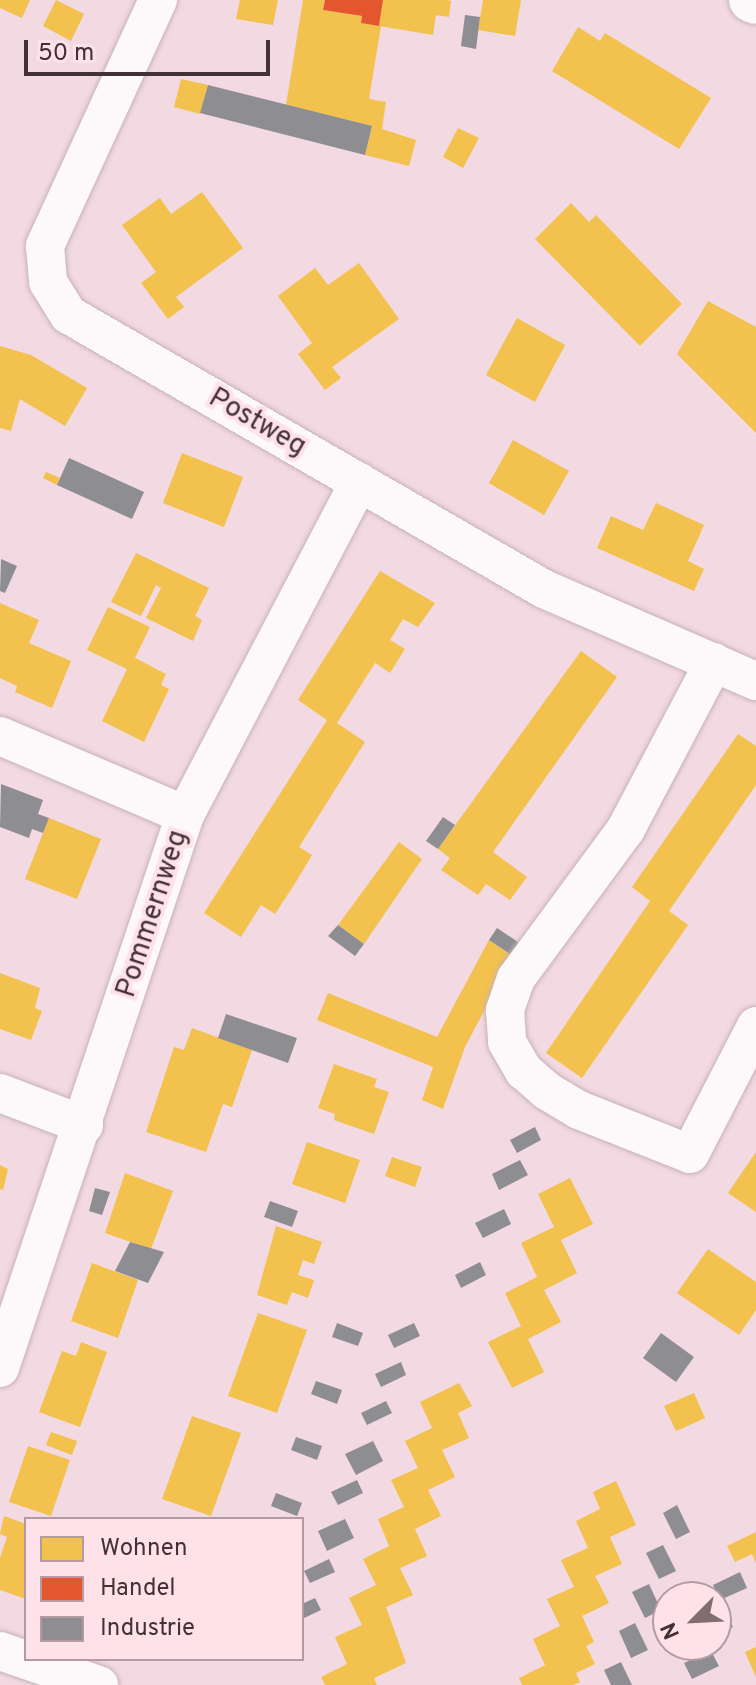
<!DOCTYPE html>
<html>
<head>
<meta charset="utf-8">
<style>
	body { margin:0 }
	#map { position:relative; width:756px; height:1685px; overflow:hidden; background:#f3d9e1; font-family:Overpass,sans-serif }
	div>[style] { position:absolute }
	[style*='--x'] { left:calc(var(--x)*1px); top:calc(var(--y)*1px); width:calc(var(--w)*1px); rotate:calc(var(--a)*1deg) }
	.homes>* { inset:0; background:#f2c14e }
	.shops>* { inset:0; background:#e4572e }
	.industry>* { inset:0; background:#8d8d92 }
	.roads { filter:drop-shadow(0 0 2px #c6b2b8) drop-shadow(0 0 2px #c6b2b8) }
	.minor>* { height:38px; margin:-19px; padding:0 19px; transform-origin:19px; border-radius:19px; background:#fdf9fa }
	.tertiary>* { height:44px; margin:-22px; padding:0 22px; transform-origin:22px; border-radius:22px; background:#fdf9fa }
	span { translate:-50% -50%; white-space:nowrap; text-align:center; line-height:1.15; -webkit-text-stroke:8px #ffe1ea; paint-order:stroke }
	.street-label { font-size:28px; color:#433136 }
	.legend { position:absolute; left:24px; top:1517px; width:280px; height:144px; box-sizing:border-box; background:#ffe1ea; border:2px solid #b49ba2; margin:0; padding:10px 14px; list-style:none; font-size:24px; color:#433136 }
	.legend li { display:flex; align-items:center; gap:16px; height:40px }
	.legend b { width:40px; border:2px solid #b49ba2 }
	.north { position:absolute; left:652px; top:1581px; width:80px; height:80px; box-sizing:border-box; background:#ffe1ea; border:2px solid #b49ba2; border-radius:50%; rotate:246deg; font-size:22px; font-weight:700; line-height:32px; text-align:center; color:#433136 }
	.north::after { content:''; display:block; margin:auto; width:28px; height:36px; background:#816c72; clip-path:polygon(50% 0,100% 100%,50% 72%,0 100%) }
	.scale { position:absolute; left:24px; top:40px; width:246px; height:36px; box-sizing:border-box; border:4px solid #433136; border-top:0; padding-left:10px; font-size:24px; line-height:28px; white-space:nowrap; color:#433136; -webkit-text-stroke:6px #ffe1ea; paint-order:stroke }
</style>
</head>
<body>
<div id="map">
	<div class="homes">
		<i style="clip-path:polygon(0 0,30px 0,22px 18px,0 8px)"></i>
		<i style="clip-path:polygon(56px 0,84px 14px,71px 41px,43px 26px)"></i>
		<i style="clip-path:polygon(240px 0,278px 0,273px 25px,236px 19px)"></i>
		<i style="clip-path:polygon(303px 0,325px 0,323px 10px,362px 16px,361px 23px,381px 26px,369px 99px,386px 102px,382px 129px,416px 140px,409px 166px,365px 155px,372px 126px,286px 105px)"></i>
		<i style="clip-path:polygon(383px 0,446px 0,451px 1px,449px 17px,436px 15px,433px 35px,379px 26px)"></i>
		<i style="clip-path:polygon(483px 0,521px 0,515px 36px,478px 30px)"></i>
		<i style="clip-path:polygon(578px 27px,600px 41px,605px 33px,711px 98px,679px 149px,552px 71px)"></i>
		<i style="clip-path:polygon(181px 79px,208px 85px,200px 114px,174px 107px)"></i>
		<i style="clip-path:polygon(458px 128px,479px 138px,463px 168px,443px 157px)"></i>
		<i style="clip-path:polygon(202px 192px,243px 248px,176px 297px,184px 307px,168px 319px,141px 283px,156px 272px,122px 225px,160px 198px,171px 214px)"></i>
		<i style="clip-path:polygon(571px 203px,589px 222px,596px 215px,682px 304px,640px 346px,535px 239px)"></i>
		<i style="clip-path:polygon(359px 263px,399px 319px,332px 367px,341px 378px,325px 390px,298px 354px,312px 343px,278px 296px,315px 268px,328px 285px)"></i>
		<i style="clip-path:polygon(708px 301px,756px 327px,756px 433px,677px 354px)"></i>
		<i style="clip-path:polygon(517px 318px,565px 345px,535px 402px,486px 375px)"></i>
		<i style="clip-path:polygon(0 346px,31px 355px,87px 388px,65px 426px,20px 399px,11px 431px,0 428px)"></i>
		<i style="clip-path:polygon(513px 440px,569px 471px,544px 515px,489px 483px)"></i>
		<i style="clip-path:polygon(182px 453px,243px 477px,224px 527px,163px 503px)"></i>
		<i style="clip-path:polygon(46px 472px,60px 478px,57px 485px,43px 478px)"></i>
		<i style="clip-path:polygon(656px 503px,704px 525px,688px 561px,704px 569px,694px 591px,597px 548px,611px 516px,643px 530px)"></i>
		<i style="clip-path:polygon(136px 553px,209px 588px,195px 616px,202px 620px,193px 641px,146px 618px,161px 588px,156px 585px,141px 616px,111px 602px)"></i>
		<i style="clip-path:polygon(380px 571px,435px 603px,418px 627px,403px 619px,390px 640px,405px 649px,390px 673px,375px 663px,337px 723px,365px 742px,299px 847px,312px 855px,294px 885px,275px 914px,261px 905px,241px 937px,204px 913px,327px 720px,298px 700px)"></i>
		<i style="clip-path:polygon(0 603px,39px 620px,29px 643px,71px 661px,52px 708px,15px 692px,17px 686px,0 678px)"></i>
		<i style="clip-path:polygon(108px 607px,150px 627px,135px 658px,166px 674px,161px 685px,169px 689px,144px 742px,102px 721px,127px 669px,87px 650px)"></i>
		<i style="clip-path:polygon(581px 651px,617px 677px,493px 852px,527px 877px,510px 900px,486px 884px,478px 895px,441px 870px,450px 858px,438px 849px)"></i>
		<i style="clip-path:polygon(738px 734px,756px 746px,756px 785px,669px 911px,688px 925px,582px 1078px,546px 1053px,650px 901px,632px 887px)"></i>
		<i style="clip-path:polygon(49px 818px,101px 839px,77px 899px,25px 879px)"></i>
		<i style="clip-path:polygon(399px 842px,422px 859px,364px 944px,338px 925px)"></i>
		<i style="clip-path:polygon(489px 940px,513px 956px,465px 1047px,443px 1109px,422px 1100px,433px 1067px,317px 1020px,328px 993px,437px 1037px)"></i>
		<i style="clip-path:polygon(0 973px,40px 988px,35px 1008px,42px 1011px,31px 1040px,0 1029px)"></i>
		<i style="clip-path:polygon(192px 1028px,252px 1050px,232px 1107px,223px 1104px,206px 1152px,146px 1132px,174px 1047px,184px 1050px)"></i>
		<i style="clip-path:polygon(334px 1064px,377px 1079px,374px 1087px,389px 1092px,374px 1134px,334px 1120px,335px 1114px,318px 1108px)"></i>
		<i style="clip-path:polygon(307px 1142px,360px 1160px,345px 1203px,292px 1184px)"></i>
		<i style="clip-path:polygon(756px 1152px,756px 1212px,728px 1193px)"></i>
		<i style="clip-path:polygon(392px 1157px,422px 1167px,415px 1187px,385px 1176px)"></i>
		<i style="clip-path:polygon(0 1165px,8px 1169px,3px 1190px,0 1189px)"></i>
		<i style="clip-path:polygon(125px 1173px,173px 1191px,151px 1249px,105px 1233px)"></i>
		<i style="clip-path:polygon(570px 1178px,593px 1224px,561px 1240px,577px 1273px,544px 1290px,561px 1322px,528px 1339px,544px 1372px,512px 1388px,488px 1342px,521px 1326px,505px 1293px,537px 1277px,521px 1243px,554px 1227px,538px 1194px)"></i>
		<i style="clip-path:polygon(276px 1226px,322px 1242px,314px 1264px,303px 1260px,298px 1275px,314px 1280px,308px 1298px,292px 1292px,287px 1305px,257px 1295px)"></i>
		<i style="clip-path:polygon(708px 1249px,756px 1282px,756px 1310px,739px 1335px,677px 1293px)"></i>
		<i style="clip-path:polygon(92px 1263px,138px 1280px,118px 1338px,71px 1321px)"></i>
		<i style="clip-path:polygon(258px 1313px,307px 1330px,277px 1413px,228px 1396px)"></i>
		<i style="clip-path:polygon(81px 1342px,107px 1352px,80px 1427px,39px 1412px,62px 1351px,76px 1356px)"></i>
		<i style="clip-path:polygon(459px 1383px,472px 1406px,458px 1413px,469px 1438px,442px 1450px,455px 1477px,428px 1490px,441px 1516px,415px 1529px,427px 1556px,400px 1568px,413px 1595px,386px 1607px,406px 1663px,374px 1678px,377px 1685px,325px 1685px,321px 1677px,347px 1664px,335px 1637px,362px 1625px,349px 1598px,376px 1585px,363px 1559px,389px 1546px,378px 1519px,404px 1507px,391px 1480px,418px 1468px,405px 1441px,432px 1428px,420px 1402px)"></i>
		<i style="clip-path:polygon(694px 1393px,705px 1418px,676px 1431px,664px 1406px)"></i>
		<i style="clip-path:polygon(192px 1416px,241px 1433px,211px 1516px,162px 1499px)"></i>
		<i style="clip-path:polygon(51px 1432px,77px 1441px,72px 1455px,46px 1445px)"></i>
		<i style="clip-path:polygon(28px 1446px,70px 1460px,51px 1516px,9px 1502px)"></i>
		<i style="clip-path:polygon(616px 1481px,636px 1525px,610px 1537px,622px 1564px,595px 1576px,609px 1603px,582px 1616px,594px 1642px,586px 1646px,595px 1664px,576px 1673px,580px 1682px,573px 1685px,522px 1685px,519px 1678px,545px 1665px,533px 1639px,560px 1626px,547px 1599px,574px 1587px,561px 1560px,588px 1548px,576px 1521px,600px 1509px,593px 1492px)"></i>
		<i style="clip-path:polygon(4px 1516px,26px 1524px,26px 1599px,0 1590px,0 1558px,7px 1537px,0 1534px)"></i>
		<i style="clip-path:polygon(756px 1532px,756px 1563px,752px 1554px,735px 1562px,727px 1546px)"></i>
		<i style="clip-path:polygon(756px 1647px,756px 1677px,745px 1652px)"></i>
	</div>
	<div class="shops">
		<i style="clip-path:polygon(325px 0,383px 0,379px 26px,361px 23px,362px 16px,323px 10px)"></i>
	</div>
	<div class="industry">
		<i style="clip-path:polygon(465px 15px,480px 17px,476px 49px,461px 46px)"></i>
		<i style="clip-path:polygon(208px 85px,372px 126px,365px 155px,200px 113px)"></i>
		<i style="clip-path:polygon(69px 458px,144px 492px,132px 519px,57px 485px)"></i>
		<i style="clip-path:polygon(1px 559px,17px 566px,5px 593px,0 591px)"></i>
		<i style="clip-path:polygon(1px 784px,43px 800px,38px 814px,49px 818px,43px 833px,32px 829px,29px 838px,0 827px)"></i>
		<i style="clip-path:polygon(443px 817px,455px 825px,438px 849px,426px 841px)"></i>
		<i style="clip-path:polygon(338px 925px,364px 944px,355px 956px,328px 936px)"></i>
		<i style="clip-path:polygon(497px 928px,521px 944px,513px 956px,489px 940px)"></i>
		<i style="clip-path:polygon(226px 1014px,297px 1038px,288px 1063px,218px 1038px)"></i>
		<i style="clip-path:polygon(535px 1127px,541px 1140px,517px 1153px,510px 1140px)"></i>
		<i style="clip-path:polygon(520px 1160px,528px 1175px,499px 1190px,492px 1174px)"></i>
		<i style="clip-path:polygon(95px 1188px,110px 1192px,102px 1215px,89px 1211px)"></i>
		<i style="clip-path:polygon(270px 1201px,298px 1211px,292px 1227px,264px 1217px)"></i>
		<i style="clip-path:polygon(504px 1209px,511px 1224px,483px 1238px,475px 1223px)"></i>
		<i style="clip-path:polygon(130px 1242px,164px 1252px,148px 1283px,115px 1271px)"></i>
		<i style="clip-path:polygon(480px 1262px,486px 1275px,461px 1288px,455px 1275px)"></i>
		<i style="clip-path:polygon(337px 1323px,363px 1333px,358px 1346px,332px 1337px)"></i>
		<i style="clip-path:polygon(414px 1323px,420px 1336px,394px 1348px,388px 1335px)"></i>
		<i style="clip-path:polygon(661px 1333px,694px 1357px,676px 1382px,643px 1358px)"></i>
		<i style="clip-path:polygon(401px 1362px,406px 1375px,381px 1387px,375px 1374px)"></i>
		<i style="clip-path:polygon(316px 1381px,342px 1390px,337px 1404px,311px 1394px)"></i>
		<i style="clip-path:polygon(386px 1401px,392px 1413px,367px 1425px,361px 1413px)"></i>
		<i style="clip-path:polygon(296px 1437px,322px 1446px,317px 1460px,291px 1450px)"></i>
		<i style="clip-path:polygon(373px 1441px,383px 1461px,356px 1475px,345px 1454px)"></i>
		<i style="clip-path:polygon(357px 1480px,363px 1493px,338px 1505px,331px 1492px)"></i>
		<i style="clip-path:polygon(276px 1493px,302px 1503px,297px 1516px,271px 1506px)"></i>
		<i style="clip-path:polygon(677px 1505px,690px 1532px,676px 1539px,663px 1513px)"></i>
		<i style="clip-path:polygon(345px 1519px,354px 1538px,327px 1551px,318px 1531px)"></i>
		<i style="clip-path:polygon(663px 1545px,676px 1571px,659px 1579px,646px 1553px)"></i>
		<i style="clip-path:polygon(329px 1559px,335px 1572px,310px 1583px,304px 1571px)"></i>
		<i style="clip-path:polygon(740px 1572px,747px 1588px,720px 1600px,713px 1585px)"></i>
		<i style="clip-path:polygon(649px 1584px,661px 1610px,645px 1618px,632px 1592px)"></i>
		<i style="clip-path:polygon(315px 1598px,321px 1610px,302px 1619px,302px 1604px)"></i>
		<i style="clip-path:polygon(725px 1612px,733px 1627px,716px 1635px,716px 1616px)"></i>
		<i style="clip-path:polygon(635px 1623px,648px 1650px,631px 1658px,619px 1631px)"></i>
		<i style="clip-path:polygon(711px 1651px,719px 1666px,692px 1679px,684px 1663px)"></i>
		<i style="clip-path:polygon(621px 1662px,632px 1685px,611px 1685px,604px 1670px)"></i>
	</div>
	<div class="roads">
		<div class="minor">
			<i style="--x:158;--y:0;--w:271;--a:114.7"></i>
			<i style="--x:45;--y:246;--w:36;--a:85"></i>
			<i style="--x:48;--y:282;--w:39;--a:58"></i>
			<i style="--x:69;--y:315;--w:548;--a:29.98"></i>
			<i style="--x:544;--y:589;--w:231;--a:23.5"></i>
			<i style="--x:714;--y:662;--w:189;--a:117.8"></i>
			<i style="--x:626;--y:829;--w:185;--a:126.4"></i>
			<i style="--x:516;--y:978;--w:34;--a:109"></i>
			<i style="--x:505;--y:1010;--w:32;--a:86"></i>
			<i style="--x:507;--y:1042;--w:34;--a:60"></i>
			<i style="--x:524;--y:1071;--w:30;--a:41"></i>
			<i style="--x:547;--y:1091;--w:37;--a:31"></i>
			<i style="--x:579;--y:1110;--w:119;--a:21.6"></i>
			<i style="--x:690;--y:1154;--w:144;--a:-62.7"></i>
			<i style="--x:0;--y:736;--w:201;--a:23.1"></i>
			<i style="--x:0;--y:1093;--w:90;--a:20.9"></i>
			<i style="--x:0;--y:1368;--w:583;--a:-71.5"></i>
			<i style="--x:185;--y:815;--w:376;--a:-62.4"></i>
			<i style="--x:0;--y:1651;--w:105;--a:19"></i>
		</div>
		<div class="tertiary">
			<i style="--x:751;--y:0;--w:5;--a:22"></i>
		</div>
	</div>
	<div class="street-label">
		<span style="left:257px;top:423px;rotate:30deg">Postweg</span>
		<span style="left:153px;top:914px;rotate:-72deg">Pommernweg</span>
	</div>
	<ul class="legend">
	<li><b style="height:22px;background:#f2c14e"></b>Wohnen</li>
	<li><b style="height:22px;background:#e4572e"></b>Handel</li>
	<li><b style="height:22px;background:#8d8d92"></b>Industrie</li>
	</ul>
	<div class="north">N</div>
	<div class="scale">50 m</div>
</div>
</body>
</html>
